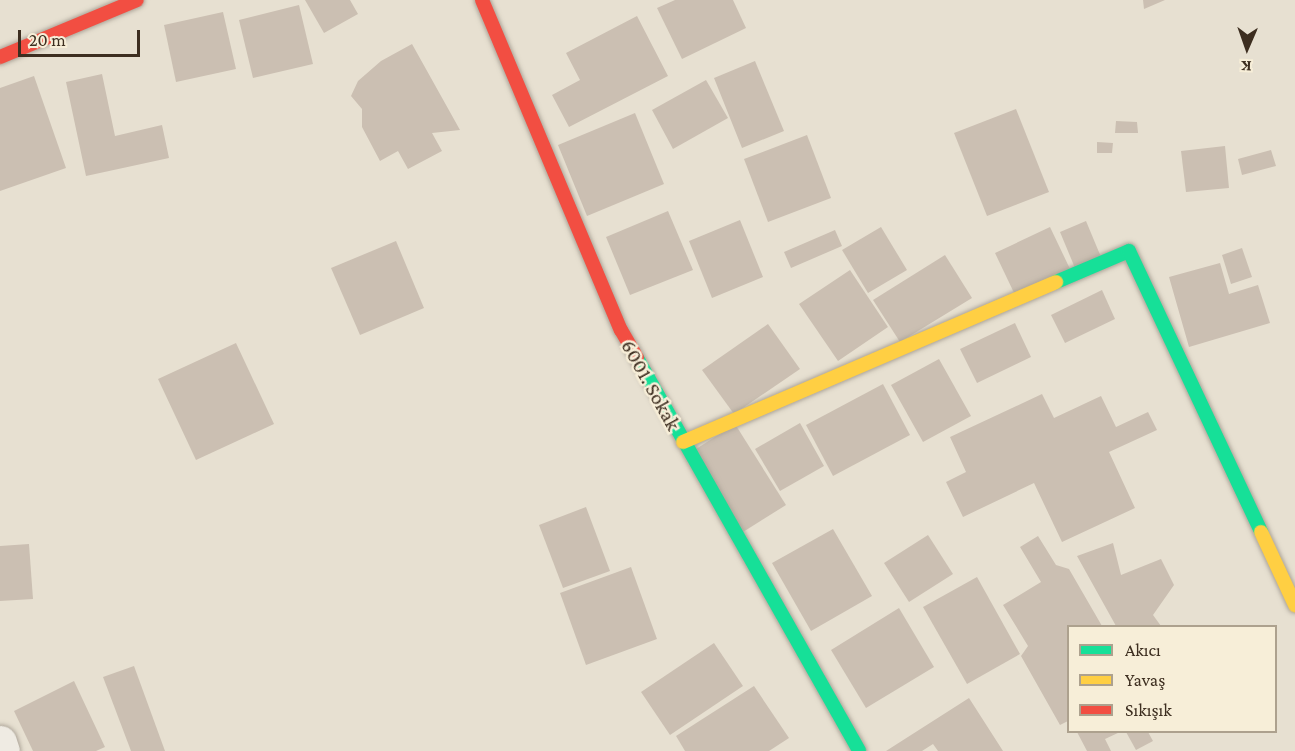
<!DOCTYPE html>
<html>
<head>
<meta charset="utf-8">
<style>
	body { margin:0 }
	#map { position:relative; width:1295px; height:751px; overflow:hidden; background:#e7e0d1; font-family:"Crimson Pro",serif }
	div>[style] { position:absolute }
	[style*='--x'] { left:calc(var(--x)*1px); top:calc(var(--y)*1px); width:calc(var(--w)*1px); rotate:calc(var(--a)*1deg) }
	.building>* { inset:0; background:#cbbfb2 }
	.roads { filter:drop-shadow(0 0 2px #ada599) drop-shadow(0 0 2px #ada599) }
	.street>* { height:33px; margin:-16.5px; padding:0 16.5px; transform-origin:16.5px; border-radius:16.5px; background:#efebe3 }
	.fast>* { height:14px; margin:-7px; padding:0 7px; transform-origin:7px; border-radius:7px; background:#16e098 }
	.slow>* { height:14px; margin:-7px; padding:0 7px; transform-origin:7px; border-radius:7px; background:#ffcf43 }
	.jam>* { height:14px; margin:-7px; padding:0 7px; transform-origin:7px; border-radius:7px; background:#f24e42 }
	span { translate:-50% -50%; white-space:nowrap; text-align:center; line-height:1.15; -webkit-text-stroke:5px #f7eed8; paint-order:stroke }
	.street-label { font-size:21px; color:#3d2e20 }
	.legend { position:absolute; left:1067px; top:625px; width:210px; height:108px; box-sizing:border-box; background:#f7eed8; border:2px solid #ada18e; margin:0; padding:8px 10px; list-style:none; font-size:18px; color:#3d2e20 }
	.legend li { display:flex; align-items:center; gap:12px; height:30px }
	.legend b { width:30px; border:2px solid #ada18e }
	.north { position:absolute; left:1217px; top:18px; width:60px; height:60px; -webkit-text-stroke:4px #f7eed8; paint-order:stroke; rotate:182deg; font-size:16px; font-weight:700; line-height:24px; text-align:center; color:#3d2e20 }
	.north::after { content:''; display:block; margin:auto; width:21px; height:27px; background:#3d2e20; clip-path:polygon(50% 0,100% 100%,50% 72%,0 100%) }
	.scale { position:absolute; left:18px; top:30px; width:122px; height:27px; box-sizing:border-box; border:3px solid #3d2e20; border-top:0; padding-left:8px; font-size:18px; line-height:21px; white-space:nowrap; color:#3d2e20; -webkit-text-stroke:4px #f7eed8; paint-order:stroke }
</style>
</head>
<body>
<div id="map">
	<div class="building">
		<i style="clip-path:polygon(305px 0,350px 0,358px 14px,324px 33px)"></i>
		<i style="clip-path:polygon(675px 0,733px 0,746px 28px,682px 59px,657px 8px)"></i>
		<i style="clip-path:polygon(1143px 0,1165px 0,1144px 9px)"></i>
		<i style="clip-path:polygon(299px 5px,313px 64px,253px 78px,239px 20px)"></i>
		<i style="clip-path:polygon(223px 12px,236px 69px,176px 82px,164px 25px)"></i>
		<i style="clip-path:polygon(637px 16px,668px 76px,569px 127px,552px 95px,580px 80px,566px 53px)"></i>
		<i style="clip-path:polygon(412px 44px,460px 130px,432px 133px,442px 151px,408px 169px,398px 151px,380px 161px,362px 127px,362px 109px,351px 96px,358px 81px,381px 61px)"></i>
		<i style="clip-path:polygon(755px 61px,784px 131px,742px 148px,714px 78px)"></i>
		<i style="clip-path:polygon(102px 74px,115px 136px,162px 125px,169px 158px,86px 176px,66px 82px)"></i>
		<i style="clip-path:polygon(34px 76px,66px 168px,0 191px,0 88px)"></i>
		<i style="clip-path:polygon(706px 80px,728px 118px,673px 149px,652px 110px)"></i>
		<i style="clip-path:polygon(1016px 109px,1049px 192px,987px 216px,954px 133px)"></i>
		<i style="clip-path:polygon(635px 113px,664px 184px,587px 216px,558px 145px)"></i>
		<i style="clip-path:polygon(1116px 121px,1137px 122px,1138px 133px,1115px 133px)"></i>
		<i style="clip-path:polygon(807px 135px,831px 198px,768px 222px,744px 159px)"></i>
		<i style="clip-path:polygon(1097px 142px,1113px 143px,1112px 153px,1097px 153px)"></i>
		<i style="clip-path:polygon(1225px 146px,1229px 188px,1186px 192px,1181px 151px)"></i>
		<i style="clip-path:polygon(1271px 150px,1276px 166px,1242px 175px,1238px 159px)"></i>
		<i style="clip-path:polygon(668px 211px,693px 270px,630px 295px,606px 237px)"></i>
		<i style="clip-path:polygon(740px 220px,763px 277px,712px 298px,689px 241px)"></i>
		<i style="clip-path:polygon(1086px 221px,1101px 257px,1075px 268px,1060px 232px)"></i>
		<i style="clip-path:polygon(881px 227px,907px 270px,868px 293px,842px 250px)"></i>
		<i style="clip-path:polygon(1050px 227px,1071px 271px,1016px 297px,995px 253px)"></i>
		<i style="clip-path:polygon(835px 230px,842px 246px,791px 268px,784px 252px)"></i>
		<i style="clip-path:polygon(396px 241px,424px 308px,360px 335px,331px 268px)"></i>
		<i style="clip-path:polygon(1242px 248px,1252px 277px,1231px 284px,1222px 255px)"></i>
		<i style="clip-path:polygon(945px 255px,972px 298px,900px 342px,873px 300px)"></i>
		<i style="clip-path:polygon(1220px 263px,1229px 294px,1258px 285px,1270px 323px,1189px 347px,1169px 277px)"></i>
		<i style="clip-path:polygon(850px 270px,888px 327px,838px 361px,799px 304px)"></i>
		<i style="clip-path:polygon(1102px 290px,1115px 319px,1065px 343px,1051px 315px)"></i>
		<i style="clip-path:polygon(1015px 323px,1031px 357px,977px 383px,960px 349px)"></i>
		<i style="clip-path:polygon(768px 324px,800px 369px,734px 414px,702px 370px)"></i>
		<i style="clip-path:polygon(236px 343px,274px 424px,196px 460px,158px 379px)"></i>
		<i style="clip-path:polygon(939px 359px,971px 416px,923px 442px,891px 385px)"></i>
		<i style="clip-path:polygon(883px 384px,910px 435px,833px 476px,806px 425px)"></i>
		<i style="clip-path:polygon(1042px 394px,1054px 418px,1101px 396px,1116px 427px,1148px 412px,1157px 430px,1109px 452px,1135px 508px,1062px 542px,1034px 483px,963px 517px,946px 482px,966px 472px,950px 437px)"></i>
		<i style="clip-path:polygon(800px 423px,824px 466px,780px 491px,755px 449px)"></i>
		<i style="clip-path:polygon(735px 424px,786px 505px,743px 532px,693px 451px)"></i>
		<i style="clip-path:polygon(586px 507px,610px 571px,563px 588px,539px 525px)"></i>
		<i style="clip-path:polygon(833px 529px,872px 596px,811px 631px,772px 563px)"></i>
		<i style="clip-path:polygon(928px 535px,953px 574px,909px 602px,884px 563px)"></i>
		<i style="clip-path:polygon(1038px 536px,1056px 565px,1069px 569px,1102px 626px,1068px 626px,1068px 721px,1060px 725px,1021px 656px,1028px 646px,1003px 605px,1041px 582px,1020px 547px)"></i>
		<i style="clip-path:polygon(1113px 543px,1121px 575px,1161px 559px,1174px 585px,1153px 615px,1161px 626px,1116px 626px,1077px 556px)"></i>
		<i style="clip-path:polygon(29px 544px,33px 599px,0 601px,0 546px)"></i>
		<i style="clip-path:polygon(631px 567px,657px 639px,586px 665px,560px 593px)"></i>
		<i style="clip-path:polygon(977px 577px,1020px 654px,967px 684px,923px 607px)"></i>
		<i style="clip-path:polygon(899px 608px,934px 667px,866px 708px,831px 650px)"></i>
		<i style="clip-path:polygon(714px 643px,743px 686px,670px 735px,641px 692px)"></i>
		<i style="clip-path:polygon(134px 666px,165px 751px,131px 751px,103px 677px)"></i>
		<i style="clip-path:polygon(74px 681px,105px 747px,96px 751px,33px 751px,14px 711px)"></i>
		<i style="clip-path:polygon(754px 686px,789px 738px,769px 751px,685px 751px,676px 736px)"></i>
		<i style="clip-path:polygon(969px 698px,1003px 751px,938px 751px,933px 744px,922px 751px,886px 751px)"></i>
		<i style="clip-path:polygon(1077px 732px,1120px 732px,1105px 739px,1111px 751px,1087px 751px)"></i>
		<i style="clip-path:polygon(1126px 732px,1148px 732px,1153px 741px,1136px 750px)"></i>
	</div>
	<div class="roads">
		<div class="street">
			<i style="--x:0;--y:742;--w:9;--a:72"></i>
		</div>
		<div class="fast">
			<i style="--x:1056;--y:282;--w:79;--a:-23"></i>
			<i style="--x:1129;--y:251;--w:310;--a:64.8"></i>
			<i style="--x:637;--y:358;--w:451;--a:60.5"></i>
		</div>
		<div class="slow">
			<i style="--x:683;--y:442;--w:406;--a:-23.2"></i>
			<i style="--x:1261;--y:532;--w:81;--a:65"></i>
		</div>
		<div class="jam">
			<i style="--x:482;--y:0;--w:358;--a:67.2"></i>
			<i style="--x:621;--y:330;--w:32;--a:60"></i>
			<i style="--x:0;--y:57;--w:148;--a:-22.6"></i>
		</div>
	</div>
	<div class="street-label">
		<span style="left:651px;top:385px;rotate:61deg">6001. Sokak</span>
	</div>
	<ul class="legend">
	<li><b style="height:8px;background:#16e098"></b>Akıcı</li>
	<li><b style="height:8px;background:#ffcf43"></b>Yavaş</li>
	<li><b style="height:8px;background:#f24e42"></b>Sıkışık</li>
	</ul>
	<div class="north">K</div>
	<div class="scale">20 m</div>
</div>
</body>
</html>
